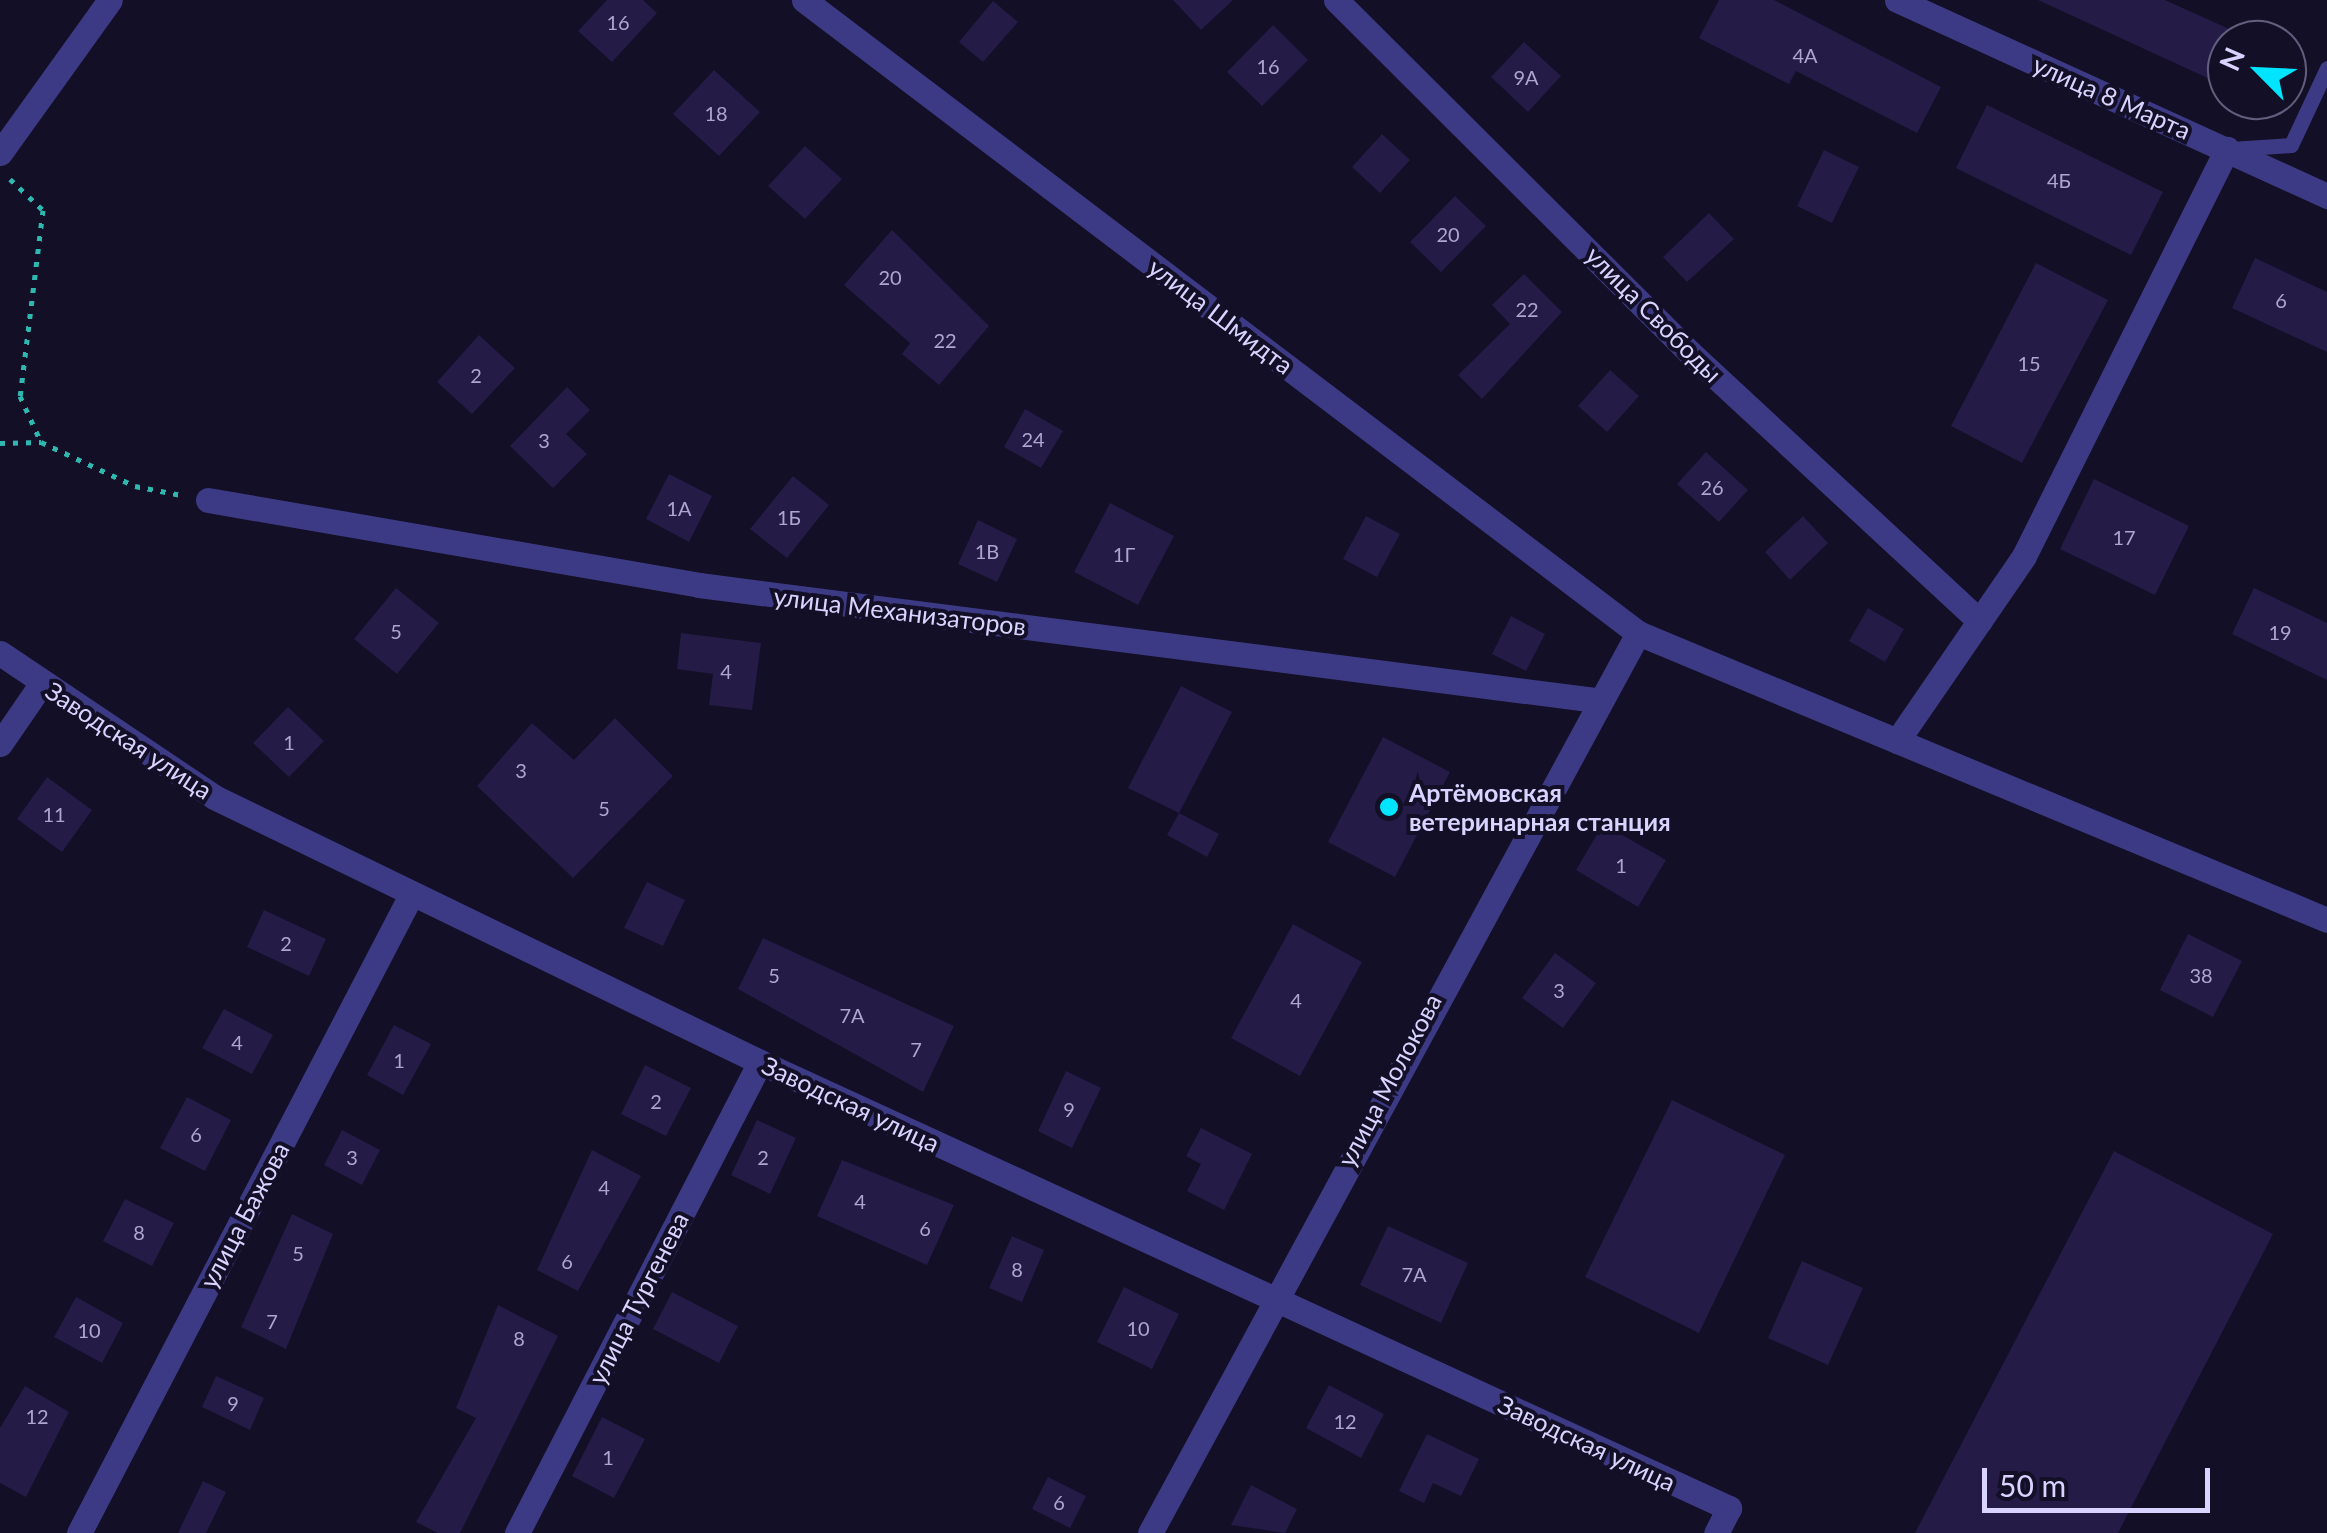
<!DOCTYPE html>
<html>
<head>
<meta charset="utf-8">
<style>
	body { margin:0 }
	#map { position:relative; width:2327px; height:1533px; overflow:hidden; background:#130f26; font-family:Lato,sans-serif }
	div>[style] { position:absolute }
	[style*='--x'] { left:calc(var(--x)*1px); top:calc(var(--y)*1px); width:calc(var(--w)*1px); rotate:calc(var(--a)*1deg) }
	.building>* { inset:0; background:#241b47 }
	.path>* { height:5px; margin-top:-2.5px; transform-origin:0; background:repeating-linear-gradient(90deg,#2fb8b0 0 5px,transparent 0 13px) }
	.service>* { height:15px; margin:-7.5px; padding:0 7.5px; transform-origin:7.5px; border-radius:7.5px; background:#3d3a85 }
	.minor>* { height:25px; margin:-12.5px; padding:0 12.5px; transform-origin:12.5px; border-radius:12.5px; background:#3d3a85 }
	.tertiary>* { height:25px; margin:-12.5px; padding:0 12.5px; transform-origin:12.5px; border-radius:12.5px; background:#3d3a85 }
	.dots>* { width:28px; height:28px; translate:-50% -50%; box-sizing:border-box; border:5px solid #130f26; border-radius:50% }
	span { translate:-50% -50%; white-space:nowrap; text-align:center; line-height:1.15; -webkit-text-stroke:8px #130f26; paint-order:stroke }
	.number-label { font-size:20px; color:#aca6d1 }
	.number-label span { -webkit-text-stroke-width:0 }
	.street-label { font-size:25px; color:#d9d4ff }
	.poi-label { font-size:25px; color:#d9d4ff; font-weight:700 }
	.left { translate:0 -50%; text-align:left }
	.north { position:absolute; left:2207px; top:20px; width:100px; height:100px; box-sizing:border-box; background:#130f26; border:2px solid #625e7d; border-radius:50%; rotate:294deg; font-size:28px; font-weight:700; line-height:40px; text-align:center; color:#d9d4ff }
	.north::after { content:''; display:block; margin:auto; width:35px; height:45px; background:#00e5ff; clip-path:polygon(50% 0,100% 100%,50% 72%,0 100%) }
	.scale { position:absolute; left:1982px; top:1468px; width:228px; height:45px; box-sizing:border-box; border:5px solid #d9d4ff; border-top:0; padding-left:12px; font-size:30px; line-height:35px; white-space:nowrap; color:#d9d4ff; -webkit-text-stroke:8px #130f26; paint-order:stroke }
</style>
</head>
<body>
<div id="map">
	<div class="building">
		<i style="clip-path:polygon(607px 0,643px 0,657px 13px,612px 62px,578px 31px)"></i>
		<i style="clip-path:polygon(1173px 0,1233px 0,1201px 30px)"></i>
		<i style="clip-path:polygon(1719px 0,1774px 0,1941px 87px,1917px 133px,1796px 71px,1789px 84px,1699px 38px)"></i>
		<i style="clip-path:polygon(2038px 0,2165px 0,2227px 28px,2227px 87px)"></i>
		<i style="clip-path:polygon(993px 1px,1018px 22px,983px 62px,959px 42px)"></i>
		<i style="clip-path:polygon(1273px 25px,1308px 60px,1262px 106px,1227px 72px)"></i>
		<i style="clip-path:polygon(1524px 42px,1561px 76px,1528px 112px,1491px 77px)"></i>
		<i style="clip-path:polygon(714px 70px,760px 112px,719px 156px,673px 114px)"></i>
		<i style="clip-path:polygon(1987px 105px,2163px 192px,2131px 255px,1956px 168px)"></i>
		<i style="clip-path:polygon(1382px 134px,1410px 160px,1380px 193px,1352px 167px)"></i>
		<i style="clip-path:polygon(805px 146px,842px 179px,805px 219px,768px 186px)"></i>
		<i style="clip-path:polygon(1824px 150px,1859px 167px,1832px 223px,1797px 206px)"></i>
		<i style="clip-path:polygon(1455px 196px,1486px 226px,1441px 272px,1410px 242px)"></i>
		<i style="clip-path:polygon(1709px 213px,1734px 239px,1687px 282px,1663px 257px)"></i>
		<i style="clip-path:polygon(892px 230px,989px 326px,939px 385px,902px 354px,910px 343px,844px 285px)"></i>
		<i style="clip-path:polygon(2255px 258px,2327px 292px,2327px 352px,2232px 308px)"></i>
		<i style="clip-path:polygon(2036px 263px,2108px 300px,2022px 463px,1951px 426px)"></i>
		<i style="clip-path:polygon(1524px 274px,1562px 312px,1482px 399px,1458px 375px,1510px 324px,1492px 305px)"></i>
		<i style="clip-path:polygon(479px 335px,515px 368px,472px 414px,437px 382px)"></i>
		<i style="clip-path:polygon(1610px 370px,1639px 396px,1607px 432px,1578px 406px)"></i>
		<i style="clip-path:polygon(567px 387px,590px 410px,566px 434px,587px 454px,553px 488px,510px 446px)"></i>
		<i style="clip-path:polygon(1025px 409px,1063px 431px,1041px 468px,1004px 447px)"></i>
		<i style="clip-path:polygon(1706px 452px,1748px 490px,1719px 522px,1677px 484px)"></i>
		<i style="clip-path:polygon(669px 474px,712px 496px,689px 542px,646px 519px)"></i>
		<i style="clip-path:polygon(793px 476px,829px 505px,787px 558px,750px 529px)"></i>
		<i style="clip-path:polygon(2094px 479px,2189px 526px,2155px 595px,2060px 549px)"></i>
		<i style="clip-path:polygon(1110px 503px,1174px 536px,1138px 605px,1074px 572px)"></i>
		<i style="clip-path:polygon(1366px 516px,1400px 534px,1377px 577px,1343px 559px)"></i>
		<i style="clip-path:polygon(1803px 516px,1828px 543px,1790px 580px,1765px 552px)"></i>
		<i style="clip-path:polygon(978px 520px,1017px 539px,997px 582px,958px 564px)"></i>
		<i style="clip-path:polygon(396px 588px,439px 623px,397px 674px,354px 639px)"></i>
		<i style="clip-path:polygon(2254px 588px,2327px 623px,2327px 680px,2232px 634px)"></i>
		<i style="clip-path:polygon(1868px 608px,1904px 629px,1885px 662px,1849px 641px)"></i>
		<i style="clip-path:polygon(1511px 616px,1545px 634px,1526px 671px,1492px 654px)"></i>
		<i style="clip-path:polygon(681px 633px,761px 643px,752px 710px,709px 705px,713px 674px,677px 669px)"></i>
		<i style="clip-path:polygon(1181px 686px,1232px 712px,1179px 813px,1128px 788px)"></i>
		<i style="clip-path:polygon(288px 707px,324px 741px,289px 777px,253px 743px)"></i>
		<i style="clip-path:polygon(615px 718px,673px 776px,573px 878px,477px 786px,532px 723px,574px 760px)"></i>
		<i style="clip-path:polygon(1383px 737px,1450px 772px,1395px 877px,1328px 842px)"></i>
		<i style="clip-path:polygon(47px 777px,92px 810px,62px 852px,17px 819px)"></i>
		<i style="clip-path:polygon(1179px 813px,1219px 834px,1207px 857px,1167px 835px)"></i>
		<i style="clip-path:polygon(1603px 824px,1666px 860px,1638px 907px,1576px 870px)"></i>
		<i style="clip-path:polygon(647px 882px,685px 900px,663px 946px,624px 928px)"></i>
		<i style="clip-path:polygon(264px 910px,326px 939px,309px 976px,247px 947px)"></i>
		<i style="clip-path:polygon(1293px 924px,1362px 962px,1300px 1076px,1231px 1038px)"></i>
		<i style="clip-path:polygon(2188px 934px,2242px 961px,2213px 1017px,2160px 990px)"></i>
		<i style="clip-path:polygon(763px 938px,954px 1026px,923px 1092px,738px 989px)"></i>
		<i style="clip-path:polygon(1555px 953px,1596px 983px,1563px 1028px,1522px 998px)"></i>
		<i style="clip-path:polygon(224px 1009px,273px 1035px,252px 1074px,202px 1048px)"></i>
		<i style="clip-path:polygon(394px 1025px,431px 1044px,403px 1095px,367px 1075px)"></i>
		<i style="clip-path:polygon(645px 1065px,691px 1088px,666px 1136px,621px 1114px)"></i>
		<i style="clip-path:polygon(1066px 1071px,1101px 1088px,1072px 1148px,1038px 1131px)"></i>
		<i style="clip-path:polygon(187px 1097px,231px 1120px,205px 1171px,160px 1148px)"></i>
		<i style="clip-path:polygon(1672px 1100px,1785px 1155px,1699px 1333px,1585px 1277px)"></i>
		<i style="clip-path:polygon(757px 1120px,796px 1138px,770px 1194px,731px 1175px)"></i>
		<i style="clip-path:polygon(1201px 1128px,1252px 1154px,1224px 1210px,1187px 1191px,1201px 1164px,1186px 1156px)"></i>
		<i style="clip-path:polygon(342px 1130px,380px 1150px,362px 1185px,324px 1165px)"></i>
		<i style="clip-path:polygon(592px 1150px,641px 1176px,578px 1291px,537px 1270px)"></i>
		<i style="clip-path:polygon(2114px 1151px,2273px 1234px,2118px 1533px,1915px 1533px)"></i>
		<i style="clip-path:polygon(842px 1160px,954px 1205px,927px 1265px,817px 1216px)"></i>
		<i style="clip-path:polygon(125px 1199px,174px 1223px,152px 1266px,103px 1241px)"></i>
		<i style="clip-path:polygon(292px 1214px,333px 1234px,286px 1349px,241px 1327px)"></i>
		<i style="clip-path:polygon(1388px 1226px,1468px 1263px,1441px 1323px,1360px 1285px)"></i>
		<i style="clip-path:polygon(1012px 1236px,1044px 1250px,1022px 1302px,989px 1288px)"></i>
		<i style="clip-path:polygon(1802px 1261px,1863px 1288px,1828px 1365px,1768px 1338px)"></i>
		<i style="clip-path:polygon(1124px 1287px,1179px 1314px,1152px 1369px,1097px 1342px)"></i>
		<i style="clip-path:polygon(672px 1292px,738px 1326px,719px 1363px,653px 1329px)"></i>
		<i style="clip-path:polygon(76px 1297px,123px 1323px,102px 1363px,54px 1337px)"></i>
		<i style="clip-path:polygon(498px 1305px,558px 1336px,460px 1533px,438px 1533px,416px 1522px,476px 1418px,456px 1408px)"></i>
		<i style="clip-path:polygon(216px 1376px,264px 1398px,250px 1430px,202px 1407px)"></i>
		<i style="clip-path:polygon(1329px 1385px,1384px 1414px,1361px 1458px,1306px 1428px)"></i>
		<i style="clip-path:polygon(25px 1386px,69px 1412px,26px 1497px,0 1483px,0 1428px)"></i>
		<i style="clip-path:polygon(602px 1417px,645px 1439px,614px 1498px,572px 1476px)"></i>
		<i style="clip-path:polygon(1427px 1434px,1479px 1459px,1461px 1496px,1433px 1483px,1424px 1503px,1399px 1491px)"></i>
		<i style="clip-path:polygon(1048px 1477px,1086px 1496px,1070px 1528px,1032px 1509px)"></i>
		<i style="clip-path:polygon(203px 1481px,226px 1492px,206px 1533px,178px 1533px)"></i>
		<i style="clip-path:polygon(1251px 1485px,1297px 1509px,1285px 1533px,1231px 1525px)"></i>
	</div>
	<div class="path">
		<i style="--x:10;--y:179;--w:45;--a:43.2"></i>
		<i style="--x:43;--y:210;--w:187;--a:97"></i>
		<i style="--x:20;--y:396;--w:51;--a:65.5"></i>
		<i style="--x:41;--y:442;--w:104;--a:25.1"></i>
		<i style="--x:135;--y:486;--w:47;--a:11.1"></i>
		<i style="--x:0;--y:443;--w:41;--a:-1.4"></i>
	</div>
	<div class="service">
		<i style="--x:2231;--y:149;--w:60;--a:-3.8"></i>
		<i style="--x:2291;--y:145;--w:85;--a:-64.9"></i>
	</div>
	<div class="minor">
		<i style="--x:1336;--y:0;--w:499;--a:44.9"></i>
		<i style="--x:1689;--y:352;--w:396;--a:42.8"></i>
		<i style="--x:1897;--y:0;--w:473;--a:24.5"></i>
		<i style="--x:208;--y:500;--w:498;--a:9.8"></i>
		<i style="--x:699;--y:585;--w:903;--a:7.31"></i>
		<i style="--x:0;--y:653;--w:258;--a:33.9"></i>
		<i style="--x:214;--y:797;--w:607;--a:25.89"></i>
		<i style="--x:760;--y:1062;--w:1067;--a:24.72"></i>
		<i style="--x:1729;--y:1508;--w:28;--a:117"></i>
		<i style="--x:1897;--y:741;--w:224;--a:-55.5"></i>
		<i style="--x:2024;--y:556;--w:455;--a:-63.5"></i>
		<i style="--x:0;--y:744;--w:74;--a:-55.5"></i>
		<i style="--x:79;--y:1533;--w:717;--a:-62.51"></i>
		<i style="--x:517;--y:1533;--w:530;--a:-62.71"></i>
		<i style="--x:1150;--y:1533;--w:1024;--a:-61.53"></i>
	</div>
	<div class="tertiary">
		<i style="--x:804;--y:0;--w:1047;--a:37.2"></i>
		<i style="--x:1638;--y:633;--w:746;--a:22.61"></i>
		<i style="--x:0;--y:153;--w:188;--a:-54.3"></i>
	</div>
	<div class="dots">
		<i style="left:1389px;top:807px;background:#00e5ff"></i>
	</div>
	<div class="number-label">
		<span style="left:618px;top:22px">16</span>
		<span style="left:1805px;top:55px">4А</span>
		<span style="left:1268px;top:66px">16</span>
		<span style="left:1526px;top:77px">9А</span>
		<span style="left:716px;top:113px">18</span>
		<span style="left:2059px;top:180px">4Б</span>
		<span style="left:1448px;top:234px">20</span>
		<span style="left:890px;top:277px">20</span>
		<span style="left:2281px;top:300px">6</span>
		<span style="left:1527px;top:309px">22</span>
		<span style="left:945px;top:340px">22</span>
		<span style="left:2029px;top:363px">15</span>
		<span style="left:476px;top:375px">2</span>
		<span style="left:1033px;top:439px">24</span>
		<span style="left:544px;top:440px">3</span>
		<span style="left:1712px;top:487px">26</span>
		<span style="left:679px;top:508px">1А</span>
		<span style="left:789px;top:517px">1Б</span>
		<span style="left:2124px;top:537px">17</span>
		<span style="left:987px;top:551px">1В</span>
		<span style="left:1124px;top:554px">1Г</span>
		<span style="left:396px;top:631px">5</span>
		<span style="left:2280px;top:632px">19</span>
		<span style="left:726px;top:671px">4</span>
		<span style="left:289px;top:742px">1</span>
		<span style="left:521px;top:770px">3</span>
		<span style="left:604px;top:808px">5</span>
		<span style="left:54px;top:814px">11</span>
		<span style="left:1621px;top:865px">1</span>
		<span style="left:286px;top:943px">2</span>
		<span style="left:774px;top:975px">5</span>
		<span style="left:2201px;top:975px">38</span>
		<span style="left:1559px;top:990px">3</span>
		<span style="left:1296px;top:1000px">4</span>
		<span style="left:852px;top:1015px">7А</span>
		<span style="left:237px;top:1042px">4</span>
		<span style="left:916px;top:1049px">7</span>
		<span style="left:399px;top:1060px">1</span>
		<span style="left:656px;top:1101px">2</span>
		<span style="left:1069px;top:1109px">9</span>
		<span style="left:196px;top:1134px">6</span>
		<span style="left:352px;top:1157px">3</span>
		<span style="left:763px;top:1157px">2</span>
		<span style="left:604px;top:1187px">4</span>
		<span style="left:860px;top:1201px">4</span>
		<span style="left:925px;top:1228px">6</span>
		<span style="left:139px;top:1232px">8</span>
		<span style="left:298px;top:1253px">5</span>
		<span style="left:567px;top:1261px">6</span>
		<span style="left:1017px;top:1269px">8</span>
		<span style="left:1414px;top:1274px">7А</span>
		<span style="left:272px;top:1321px">7</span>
		<span style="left:1138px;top:1328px">10</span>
		<span style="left:89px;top:1330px">10</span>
		<span style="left:519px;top:1338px">8</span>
		<span style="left:233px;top:1403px">9</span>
		<span style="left:37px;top:1416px">12</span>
		<span style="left:1345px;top:1421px">12</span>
		<span style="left:608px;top:1457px">1</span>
		<span style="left:1059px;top:1502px">6</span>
	</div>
	<div class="street-label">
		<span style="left:2112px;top:97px;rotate:24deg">улица 8 Марта</span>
		<span style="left:1654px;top:314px;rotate:45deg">улица Свободы</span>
		<span style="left:1221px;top:316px;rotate:37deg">улица Шмидта</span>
		<span style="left:900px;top:611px;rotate:7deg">улица Механизаторов</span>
		<span style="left:129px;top:740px;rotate:33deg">Заводская улица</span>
		<span style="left:1389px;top:1080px;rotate:-62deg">улица Молокова</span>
		<span style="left:851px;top:1104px;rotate:25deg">Заводская улица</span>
		<span style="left:244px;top:1215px;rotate:-62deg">улица Бажова</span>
		<span style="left:638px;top:1298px;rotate:-63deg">улица Тургенева</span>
		<span style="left:1587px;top:1443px;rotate:25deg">Заводская улица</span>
	</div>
	<div class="poi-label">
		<span class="left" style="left:1409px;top:807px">Артёмовская<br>ветеринарная станция</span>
	</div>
	<div class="north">N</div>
	<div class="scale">50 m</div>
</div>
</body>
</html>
